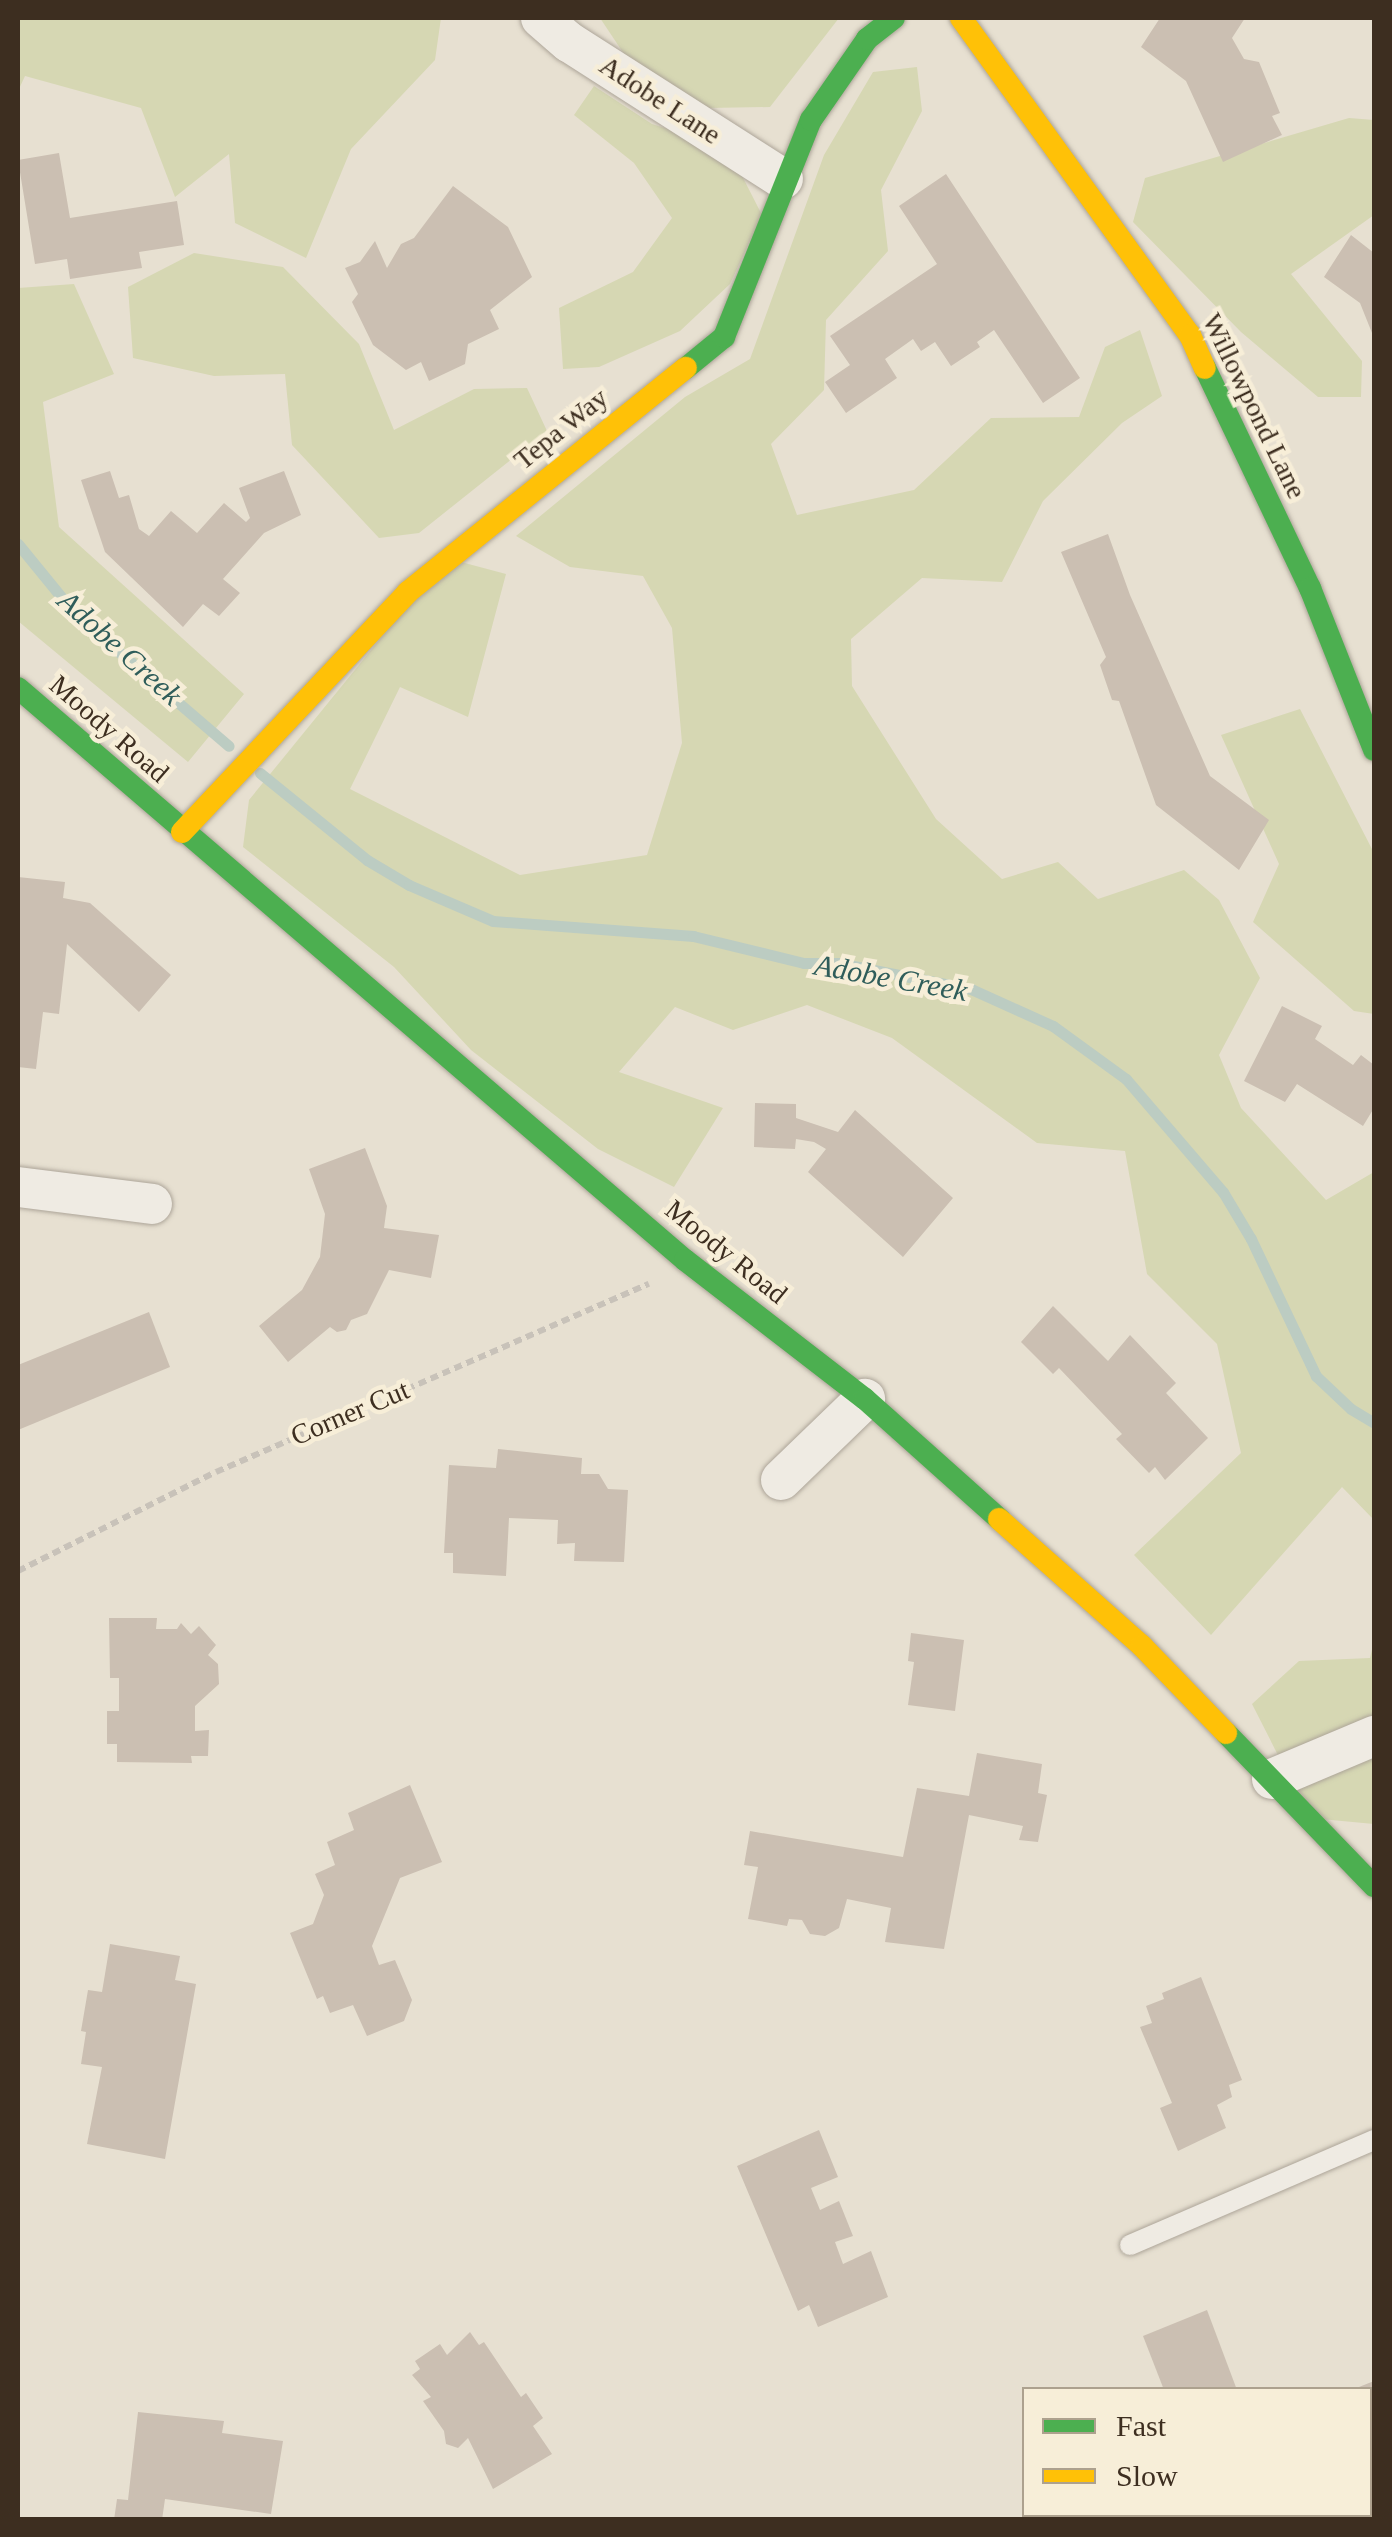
<!DOCTYPE html>
<html>
<head>
<meta charset="utf-8">
<style>
	body { margin:0 }
	#map { position:relative; width:1392px; height:2537px; overflow:hidden; background:#e7e0d1; font-family:Georgia,serif }
	div>[style] { position:absolute }
	[style*='--x'] { left:calc(var(--x)*1px); top:calc(var(--y)*1px); width:calc(var(--w)*1px); rotate:calc(var(--a)*1deg) }
	.green>* { inset:0; background:#d6d7b3 }
	.stream>* { height:11px; margin:-5.5px; padding:0 5.5px; transform-origin:5.5px; border-radius:5.5px; background:#bcccc2 }
	.building>* { inset:0; background:#cbbfb2 }
	.path>* { height:6px; margin-top:-3px; transform-origin:0; background:repeating-linear-gradient(90deg,#c8c2b9 0 8px,transparent 0 13px) }
	.roads { filter:drop-shadow(0 0 2px #ada599) drop-shadow(0 0 2px #ada599) }
	.lane>* { height:20px; margin:-10px; padding:0 10px; transform-origin:10px; border-radius:10px; background:#efebe3 }
	.street>* { height:40px; margin:-20px; padding:0 20px; transform-origin:20px; border-radius:20px; background:#efebe3 }
	.fast>* { height:22px; margin:-11px; padding:0 11px; transform-origin:11px; border-radius:11px; background:#4caf50 }
	.slow>* { height:22px; margin:-11px; padding:0 11px; transform-origin:11px; border-radius:11px; background:#ffc107 }
	span { translate:-50% -50%; white-space:nowrap; text-align:center; line-height:1.15; -webkit-text-stroke:9px #f7eed8; paint-order:stroke }
	.street-label { font-size:28px; color:#3d2e20 }
	.water-label { font-size:30px; color:#2f5d5a; font-style:italic }
	.frame { position:absolute; inset:0; border:20px solid #3d2e20; pointer-events:none }
	.legend { position:absolute; left:1022px; top:2387px; width:350px; height:130px; box-sizing:border-box; background:#f7eed8; border:2px solid #ada18e; margin:0; padding:12px 18px; list-style:none; font-size:30px; color:#3d2e20 }
	.legend li { display:flex; align-items:center; gap:20px; height:50px }
	.legend b { width:50px; border:2px solid #ada18e }
</style>
</head>
<body>
<div id="map">
	<div class="green">
		<i style="clip-path:polygon(18px 18px,441px 18px,435px 60px,351px 149px,306px 258px,235px 223px,229px 154px,175px 197px,141px 108px,25px 76px,18px 91px)"></i>
		<i style="clip-path:polygon(600px 18px,839px 18px,770px 107px,708px 108px,624px 54px)"></i>
		<i style="clip-path:polygon(917px 67px,922px 111px,881px 190px,888px 251px,826px 320px,824px 390px,771px 444px,797px 515px,914px 490px,991px 418px,1079px 417px,1105px 347px,1140px 330px,1162px 396px,1122px 423px,1043px 501px,1002px 582px,922px 578px,851px 639px,852px 686px,936px 819px,1002px 879px,1058px 862px,1098px 899px,1184px 870px,1219px 900px,1260px 978px,1219px 1055px,1241px 1108px,1326px 1200px,1374px 1172px,1374px 1520px,1342px 1487px,1211px 1635px,1134px 1555px,1241px 1453px,1217px 1344px,1147px 1274px,1125px 1151px,1037px 1143px,892px 1038px,807px 1005px,733px 1030px,675px 1007px,619px 1072px,723px 1108px,674px 1187px,598px 1149px,471px 1050px,394px 967px,243px 847px,249px 800px,446px 558px,506px 574px,468px 717px,400px 687px,350px 789px,520px 875px,647px 855px,682px 743px,672px 628px,643px 576px,570px 567px,516px 536px,685px 397px,750px 359px,824px 155px,873px 72px)"></i>
		<i style="clip-path:polygon(594px 86px,652px 124px,703px 140px,738px 168px,762px 215px,730px 284px,680px 331px,599px 367px,563px 369px,559px 308px,633px 272px,672px 218px,634px 163px,574px 115px)"></i>
		<i style="clip-path:polygon(1349px 118px,1374px 120px,1374px 215px,1291px 274px,1362px 361px,1361px 397px,1318px 397px,1241px 332px,1133px 222px,1145px 178px)"></i>
		<i style="clip-path:polygon(194px 253px,283px 267px,359px 344px,394px 430px,474px 389px,527px 388px,547px 431px,419px 533px,379px 538px,292px 445px,285px 374px,214px 376px,133px 358px,128px 287px)"></i>
		<i style="clip-path:polygon(74px 284px,114px 374px,43px 402px,59px 527px,244px 694px,188px 762px,18px 621px,18px 288px)"></i>
		<i style="clip-path:polygon(1300px 709px,1374px 853px,1374px 1014px,1354px 1011px,1253px 922px,1279px 864px,1221px 735px)"></i>
		<i style="clip-path:polygon(1374px 1641px,1374px 1824px,1310px 1818px,1252px 1704px,1299px 1661px,1370px 1658px)"></i>
	</div>
	<div class="stream">
		<i style="--x:18;--y:544;--w:92;--a:50.8"></i>
		<i style="--x:76;--y:615;--w:201;--a:40.6"></i>
		<i style="--x:260;--y:773;--w:138;--a:39.1"></i>
		<i style="--x:367;--y:860;--w:49;--a:30.8"></i>
		<i style="--x:409;--y:885;--w:91;--a:23.2"></i>
		<i style="--x:493;--y:921;--w:201;--a:4.3"></i>
		<i style="--x:693;--y:936;--w:114;--a:13.7"></i>
		<i style="--x:804;--y:963;--w:34;--a:0"></i>
		<i style="--x:838;--y:963;--w:136;--a:11.1"></i>
		<i style="--x:971;--y:989;--w:90;--a:24.3"></i>
		<i style="--x:1053;--y:1026;--w:90;--a:36"></i>
		<i style="--x:1126;--y:1079;--w:149;--a:49.4"></i>
		<i style="--x:1223;--y:1192;--w:55;--a:59.2"></i>
		<i style="--x:1251;--y:1239;--w:152;--a:64.6"></i>
		<i style="--x:1316;--y:1376;--w:48;--a:43.3"></i>
		<i style="--x:1351;--y:1409;--w:27;--a:31"></i>
	</div>
	<div class="building">
		<i style="clip-path:polygon(1160px 18px,1245px 18px,1232px 38px,1244px 59px,1259px 62px,1280px 113px,1272px 116px,1282px 135px,1223px 162px,1186px 81px,1141px 47px)"></i>
		<i style="clip-path:polygon(59px 153px,70px 218px,177px 201px,184px 245px,139px 252px,142px 268px,70px 279px,67px 259px,35px 264px,18px 160px)"></i>
		<i style="clip-path:polygon(946px 174px,1080px 378px,1043px 403px,994px 330px,977px 342px,980px 347px,951px 366px,935px 342px,921px 351px,913px 339px,885px 359px,897px 378px,846px 413px,825px 382px,850px 365px,830px 336px,937px 264px,899px 206px)"></i>
		<i style="clip-path:polygon(453px 186px,508px 227px,532px 277px,490px 310px,499px 329px,468px 344px,465px 364px,429px 381px,421px 362px,406px 370px,373px 345px,352px 302px,358px 294px,345px 268px,360px 262px,375px 241px,387px 268px,401px 244px,414px 238px)"></i>
		<i style="clip-path:polygon(1351px 235px,1374px 253px,1374px 338px,1360px 303px,1324px 277px)"></i>
		<i style="clip-path:polygon(110px 471px,119px 498px,129px 495px,139px 529px,149px 536px,171px 511px,197px 533px,224px 503px,246px 522px,250px 518px,239px 488px,284px 471px,301px 515px,264px 533px,223px 579px,240px 593px,219px 616px,203px 604px,183px 627px,105px 552px,81px 480px)"></i>
		<i style="clip-path:polygon(1108px 534px,1130px 595px,1210px 776px,1269px 820px,1239px 870px,1156px 805px,1119px 701px,1112px 700px,1100px 665px,1106px 657px,1061px 552px)"></i>
		<i style="clip-path:polygon(18px 877px,65px 882px,63px 898px,90px 903px,171px 975px,139px 1012px,67px 944px,59px 1014px,43px 1012px,36px 1069px,18px 1067px)"></i>
		<i style="clip-path:polygon(1282px 1006px,1322px 1026px,1315px 1039px,1353px 1065px,1361px 1055px,1374px 1065px,1374px 1108px,1363px 1126px,1297px 1084px,1285px 1102px,1244px 1081px)"></i>
		<i style="clip-path:polygon(755px 1103px,796px 1104px,796px 1118px,838px 1132px,855px 1110px,953px 1198px,903px 1257px,808px 1172px,826px 1149px,814px 1142px,796px 1139px,795px 1149px,754px 1147px)"></i>
		<i style="clip-path:polygon(365px 1148px,387px 1206px,384px 1228px,439px 1235px,431px 1278px,389px 1270px,367px 1314px,351px 1320px,346px 1330px,337px 1332px,330px 1327px,288px 1362px,259px 1326px,302px 1290px,320px 1257px,325px 1214px,309px 1169px)"></i>
		<i style="clip-path:polygon(1053px 1306px,1108px 1361px,1130px 1335px,1176px 1383px,1166px 1393px,1208px 1438px,1165px 1480px,1155px 1467px,1149px 1473px,1116px 1439px,1122px 1434px,1059px 1368px,1053px 1374px,1021px 1342px)"></i>
		<i style="clip-path:polygon(149px 1312px,170px 1367px,18px 1430px,18px 1365px)"></i>
		<i style="clip-path:polygon(498px 1449px,582px 1458px,581px 1474px,599px 1474px,608px 1489px,628px 1490px,624px 1562px,574px 1561px,575px 1543px,557px 1544px,558px 1520px,509px 1518px,506px 1576px,453px 1573px,453px 1553px,444px 1553px,449px 1465px,496px 1468px)"></i>
		<i style="clip-path:polygon(109px 1618px,157px 1618px,156px 1629px,177px 1629px,181px 1623px,191px 1634px,199px 1626px,216px 1645px,208px 1655px,218px 1664px,219px 1684px,195px 1706px,195px 1731px,209px 1730px,208px 1756px,191px 1756px,192px 1763px,117px 1762px,117px 1744px,107px 1744px,107px 1711px,119px 1711px,119px 1678px,110px 1678px)"></i>
		<i style="clip-path:polygon(911px 1633px,964px 1640px,955px 1711px,908px 1705px,914px 1662px,908px 1661px)"></i>
		<i style="clip-path:polygon(977px 1753px,1042px 1764px,1038px 1793px,1047px 1795px,1038px 1842px,1019px 1840px,1023px 1826px,969px 1815px,944px 1949px,885px 1942px,891px 1908px,847px 1899px,839px 1928px,825px 1936px,810px 1934px,802px 1920px,789px 1919px,787px 1926px,748px 1919px,758px 1867px,744px 1865px,750px 1831px,903px 1857px,917px 1788px,969px 1796px)"></i>
		<i style="clip-path:polygon(410px 1785px,442px 1862px,400px 1878px,372px 1946px,379px 1965px,395px 1960px,412px 2000px,404px 2021px,367px 2036px,353px 2005px,330px 2013px,323px 1996px,317px 1999px,290px 1933px,313px 1924px,324px 1895px,315px 1874px,335px 1865px,327px 1842px,354px 1830px,348px 1813px)"></i>
		<i style="clip-path:polygon(110px 1944px,180px 1956px,175px 1980px,196px 1984px,165px 2159px,87px 2144px,102px 2067px,81px 2064px,86px 2032px,81px 2031px,88px 1990px,102px 1992px)"></i>
		<i style="clip-path:polygon(1201px 1977px,1242px 2080px,1229px 2085px,1232px 2097px,1217px 2105px,1226px 2128px,1178px 2151px,1160px 2108px,1172px 2103px,1140px 2027px,1152px 2023px,1146px 2006px,1164px 1999px,1162px 1993px)"></i>
		<i style="clip-path:polygon(819px 2130px,838px 2177px,811px 2188px,820px 2210px,839px 2201px,853px 2236px,835px 2242px,843px 2264px,871px 2251px,888px 2297px,818px 2327px,809px 2305px,798px 2311px,737px 2166px)"></i>
		<i style="clip-path:polygon(1207px 2310px,1237px 2390px,1164px 2390px,1143px 2336px)"></i>
		<i style="clip-path:polygon(470px 2332px,479px 2345px,484px 2342px,521px 2397px,526px 2393px,543px 2418px,533px 2426px,552px 2454px,493px 2489px,468px 2438px,458px 2448px,446px 2444px,444px 2431px,423px 2401px,431px 2397px,412px 2375px,420px 2369px,415px 2361px,440px 2344px,447px 2355px)"></i>
		<i style="clip-path:polygon(1374px 2381px,1374px 2406px,1370px 2408px,1370px 2390px,1354px 2389px)"></i>
		<i style="clip-path:polygon(138px 2412px,224px 2421px,222px 2433px,283px 2441px,271px 2514px,165px 2499px,162px 2520px,114px 2520px,117px 2499px,128px 2500px)"></i>
	</div>
	<div class="path">
		<i style="--x:18;--y:1571;--w:221;--a:-26.6"></i>
		<i style="--x:216;--y:1472;--w:472;--a:-23.5"></i>
	</div>
	<div class="roads">
		<div class="lane">
			<i style="--x:1130;--y:2245;--w:266;--a:-23.3"></i>
		</div>
		<div class="street">
			<i style="--x:541;--y:18;--w:37;--a:41"></i>
			<i style="--x:569;--y:42;--w:254;--a:32.6"></i>
			<i style="--x:18;--y:1187;--w:135;--a:7.2"></i>
			<i style="--x:781;--y:1480;--w:117;--a:-44"></i>
			<i style="--x:1272;--y:1779;--w:111;--a:-22.9"></i>
		</div>
		<div class="fast">
			<i style="--x:686;--y:368;--w:49;--a:-39.2"></i>
			<i style="--x:724;--y:337;--w:234;--a:-68.2"></i>
			<i style="--x:811;--y:120;--w:98;--a:-55.3"></i>
			<i style="--x:867;--y:39;--w:34;--a:-38"></i>
			<i style="--x:1205;--y:368;--w:244;--a:64.5"></i>
			<i style="--x:1310;--y:588;--w:174;--a:68.4"></i>
			<i style="--x:18;--y:688;--w:879;--a:40.62"></i>
			<i style="--x:685;--y:1260;--w:227;--a:37.7"></i>
			<i style="--x:865;--y:1399;--w:180;--a:41.8"></i>
			<i style="--x:1226;--y:1733;--w:213;--a:46"></i>
		</div>
		<div class="slow">
			<i style="--x:961;--y:18;--w:391;--a:54.2"></i>
			<i style="--x:1190;--y:335;--w:36;--a:66"></i>
			<i style="--x:182;--y:832;--w:330;--a:-46.7"></i>
			<i style="--x:408;--y:592;--w:357;--a:-38.9"></i>
			<i style="--x:999;--y:1519;--w:191;--a:41.6"></i>
			<i style="--x:1142;--y:1646;--w:121;--a:46"></i>
		</div>
	</div>
	<div class="street-label">
		<span style="left:660px;top:100px;rotate:33deg">Adobe Lane</span>
		<span style="left:1254px;top:406px;rotate:64deg">Willowpond Lane</span>
		<span style="left:561px;top:429px;rotate:-39deg">Tepa Way</span>
		<span style="left:109px;top:729px;rotate:41deg">Moody Road</span>
		<span style="left:726px;top:1252px;rotate:39deg">Moody Road</span>
		<span style="left:350px;top:1413px;rotate:-23deg">Corner Cut</span>
	</div>
	<div class="water-label">
		<span style="left:120px;top:648px;rotate:42deg">Adobe Creek</span>
		<span style="left:891px;top:978px;rotate:10deg">Adobe Creek</span>
	</div>
	<div class="frame"></div>
	<ul class="legend">
	<li><b style="height:12px;background:#4caf50"></b>Fast</li>
	<li><b style="height:12px;background:#ffc107"></b>Slow</li>
	</ul>
</div>
</body>
</html>
